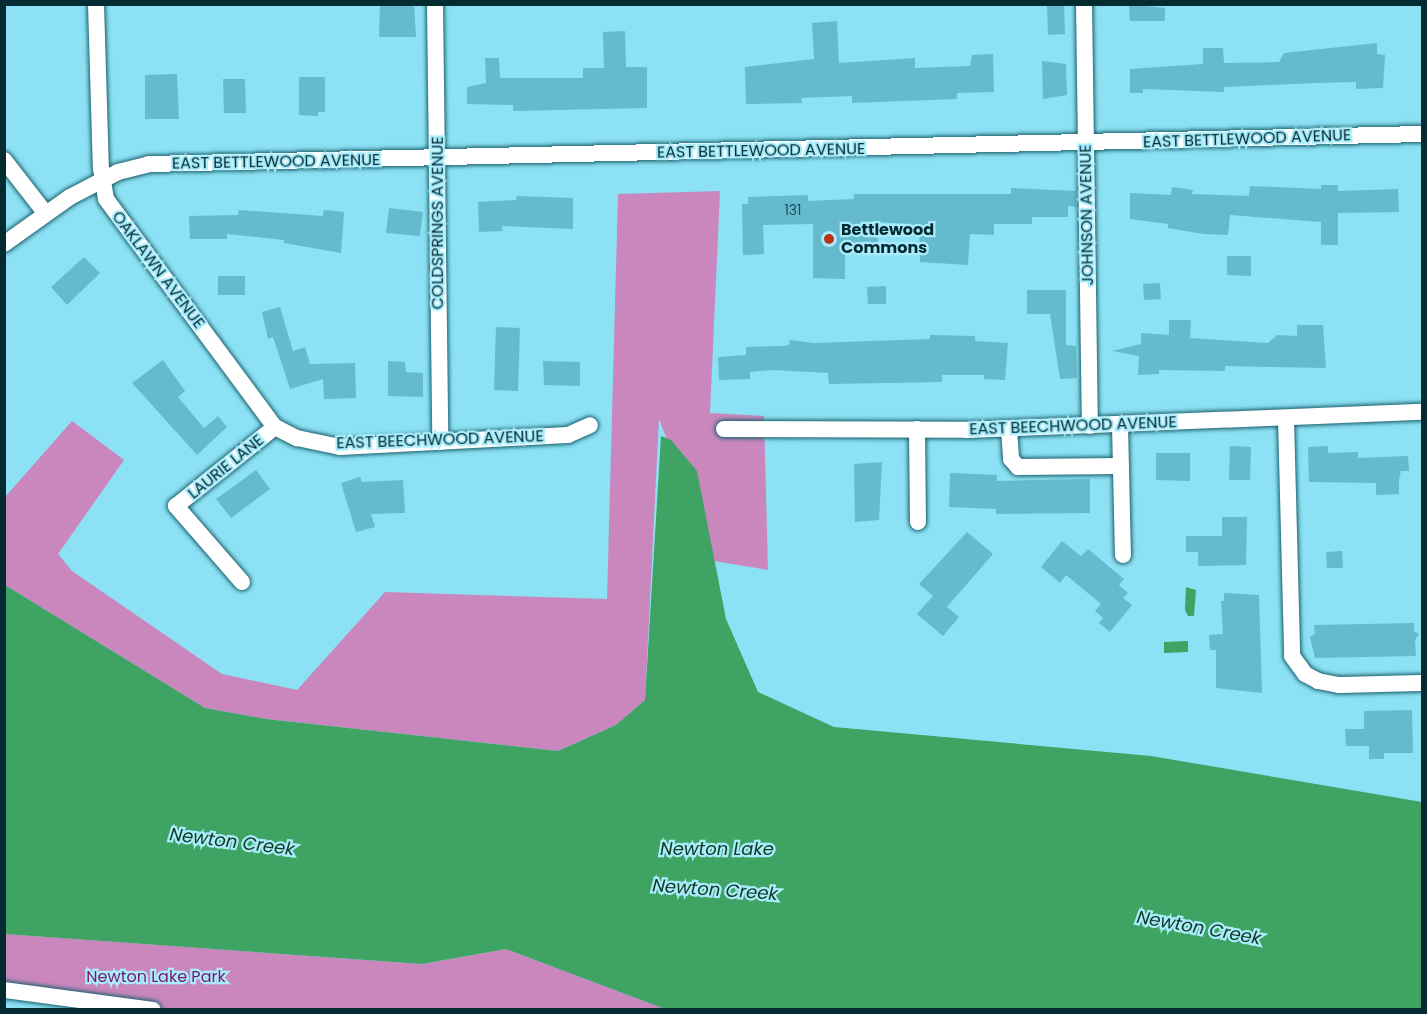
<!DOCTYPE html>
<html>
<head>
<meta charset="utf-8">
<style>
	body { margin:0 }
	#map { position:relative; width:1427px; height:1014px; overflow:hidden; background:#8ce2f4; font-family:Poppins,sans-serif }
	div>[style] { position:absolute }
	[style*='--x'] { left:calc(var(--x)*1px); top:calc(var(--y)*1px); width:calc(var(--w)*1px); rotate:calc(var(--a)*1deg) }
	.green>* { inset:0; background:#c987be }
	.water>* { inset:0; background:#3ea363 }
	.building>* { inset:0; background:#65bbcd }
	.roads { filter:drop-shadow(0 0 2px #1b606d) drop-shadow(0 0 2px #1b606d) }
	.minor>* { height:16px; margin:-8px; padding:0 8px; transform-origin:8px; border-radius:8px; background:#fff }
	.dots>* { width:16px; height:16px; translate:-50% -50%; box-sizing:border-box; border:3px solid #a9ecfb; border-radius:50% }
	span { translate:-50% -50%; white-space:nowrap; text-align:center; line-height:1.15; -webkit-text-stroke:4.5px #a9ecfb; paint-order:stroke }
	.number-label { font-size:14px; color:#1c4f59 }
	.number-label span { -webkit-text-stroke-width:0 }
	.street-label { font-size:16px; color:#042b32 }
	.poi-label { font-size:16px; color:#042b32; font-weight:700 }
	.left { translate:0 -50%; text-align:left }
	.park-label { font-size:16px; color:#78156e }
	.water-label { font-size:18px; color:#0f391f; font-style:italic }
	.frame { position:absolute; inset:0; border:6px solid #042b32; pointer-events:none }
</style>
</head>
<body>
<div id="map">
	<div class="green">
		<i style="clip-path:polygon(720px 191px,710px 413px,764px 416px,768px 570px,714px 561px,659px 419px,645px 700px,616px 725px,558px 751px,266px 719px,205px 708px,5px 585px,5px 497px,72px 421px,124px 460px,58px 554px,72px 571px,222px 674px,297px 690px,385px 592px,607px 599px,618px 194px)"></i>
		<i style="clip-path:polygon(5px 934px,422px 964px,506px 949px,665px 1009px,153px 1010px,5px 990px)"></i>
	</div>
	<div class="water">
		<i style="clip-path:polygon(661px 436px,671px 440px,697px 471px,726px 619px,758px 692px,834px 727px,1151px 756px,1422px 802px,1422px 1009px,665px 1009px,506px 949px,422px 964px,5px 934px,5px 585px,205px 708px,266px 719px,558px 751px,616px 725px,645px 700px)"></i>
		<i style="clip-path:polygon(1186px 587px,1196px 590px,1194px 616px,1188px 616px,1185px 610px)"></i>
		<i style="clip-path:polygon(1188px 641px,1188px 652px,1164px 653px,1164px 642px)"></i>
	</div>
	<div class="building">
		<i style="clip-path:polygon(380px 4px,414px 4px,416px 37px,379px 37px)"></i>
		<i style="clip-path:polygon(1047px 4px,1064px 4px,1065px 34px,1048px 35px)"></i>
		<i style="clip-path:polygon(1129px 4px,1165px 8px,1165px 21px,1130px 21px)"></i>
		<i style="clip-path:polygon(837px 21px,839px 63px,915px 58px,915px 68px,970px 66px,972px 55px,993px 54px,994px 92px,957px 93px,957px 99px,852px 103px,852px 96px,801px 98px,802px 103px,746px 104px,745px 67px,814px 59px,812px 23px)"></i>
		<i style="clip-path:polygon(625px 31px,626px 67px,647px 67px,647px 108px,513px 111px,513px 105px,467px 104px,467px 87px,486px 83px,485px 58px,499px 58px,500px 78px,583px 78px,583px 68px,604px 68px,603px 32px)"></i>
		<i style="clip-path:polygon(1377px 43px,1377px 54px,1385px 55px,1383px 88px,1356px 89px,1356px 82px,1317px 83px,1224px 87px,1224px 92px,1143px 89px,1143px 93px,1130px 93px,1130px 69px,1203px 64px,1203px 48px,1223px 48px,1224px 63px,1279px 62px,1284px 53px)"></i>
		<i style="clip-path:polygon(1042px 61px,1066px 64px,1067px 95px,1043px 99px)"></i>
		<i style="clip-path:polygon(177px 74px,179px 119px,145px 119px,145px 75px)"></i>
		<i style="clip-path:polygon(299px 77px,325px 77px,325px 112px,318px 112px,318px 116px,299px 115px)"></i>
		<i style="clip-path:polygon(223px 79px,245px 79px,246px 113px,224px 113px)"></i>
		<i style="clip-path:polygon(1321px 185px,1338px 185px,1338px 191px,1398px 189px,1399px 212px,1338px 213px,1338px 245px,1321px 245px,1321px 222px,1230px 215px,1228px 235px,1203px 234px,1168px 228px,1168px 224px,1130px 219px,1130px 193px,1171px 195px,1172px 187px,1193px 190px,1192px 194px,1249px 196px,1250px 186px,1321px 189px)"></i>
		<i style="clip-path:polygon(1011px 188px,1076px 191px,1076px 207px,1068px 206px,1068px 217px,1032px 217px,1032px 224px,994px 224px,994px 235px,970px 234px,968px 265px,920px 262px,919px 225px,877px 222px,878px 244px,845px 245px,845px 279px,813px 278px,813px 224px,763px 225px,764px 254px,743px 255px,742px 204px,748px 204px,748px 197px,808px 195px,808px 201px,854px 199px,854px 194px,1011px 194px)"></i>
		<i style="clip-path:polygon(517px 196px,573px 198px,573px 229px,502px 226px,503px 231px,479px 232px,478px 202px,516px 200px)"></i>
		<i style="clip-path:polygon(389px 208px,423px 212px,420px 236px,386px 233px)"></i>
		<i style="clip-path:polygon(239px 210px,323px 216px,324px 210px,344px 212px,341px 253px,284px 243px,284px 240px,227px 234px,227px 239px,190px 239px,189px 216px,238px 215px)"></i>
		<i style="clip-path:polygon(1227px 256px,1251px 256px,1251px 276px,1227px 275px)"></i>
		<i style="clip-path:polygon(84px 257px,100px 273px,67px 305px,51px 287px)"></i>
		<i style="clip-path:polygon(218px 276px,245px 276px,245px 295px,218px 295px)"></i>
		<i style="clip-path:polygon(1160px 283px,1161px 299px,1144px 300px,1143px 284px)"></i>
		<i style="clip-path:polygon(886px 286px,886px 304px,868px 304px,867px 287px)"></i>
		<i style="clip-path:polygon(1027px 290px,1066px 290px,1066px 345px,1076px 346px,1077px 378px,1060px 379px,1050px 314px,1027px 314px)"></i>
		<i style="clip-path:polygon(280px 307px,293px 351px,305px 347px,310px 364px,355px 363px,356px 398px,324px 399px,323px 379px,290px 389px,273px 337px,268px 339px,262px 312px)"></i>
		<i style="clip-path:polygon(1169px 320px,1191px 320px,1190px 338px,1268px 343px,1277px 335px,1297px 336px,1297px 325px,1323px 325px,1326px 368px,1225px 366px,1225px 371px,1159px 370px,1159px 374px,1138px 375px,1139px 356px,1112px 351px,1141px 344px,1141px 333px,1169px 335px)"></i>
		<i style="clip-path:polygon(496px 327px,520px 328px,518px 391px,494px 390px)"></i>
		<i style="clip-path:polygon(930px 335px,975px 336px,975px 341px,1008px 343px,1005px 380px,984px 379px,984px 375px,942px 375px,942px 382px,829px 384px,828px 373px,773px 370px,750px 372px,750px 379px,719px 380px,718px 357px,746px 355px,746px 347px,784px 346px,789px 345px,790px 340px,813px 343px,930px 339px)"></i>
		<i style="clip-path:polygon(163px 360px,185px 391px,178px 397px,204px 428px,218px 416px,227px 427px,197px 455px,132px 383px)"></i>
		<i style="clip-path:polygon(388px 361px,405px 362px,406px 372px,423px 373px,423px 397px,388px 396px)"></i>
		<i style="clip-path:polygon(543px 361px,580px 362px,580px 386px,544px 385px)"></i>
		<i style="clip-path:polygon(1230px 446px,1251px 447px,1250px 480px,1229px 480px)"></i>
		<i style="clip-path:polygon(1328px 446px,1328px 453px,1358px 452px,1358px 458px,1408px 456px,1409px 471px,1401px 471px,1399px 479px,1399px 494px,1376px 495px,1376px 483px,1309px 482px,1308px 447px)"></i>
		<i style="clip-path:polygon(1156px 453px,1190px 453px,1190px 481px,1156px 480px)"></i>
		<i style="clip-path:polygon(882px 462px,879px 520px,855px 522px,854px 464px)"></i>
		<i style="clip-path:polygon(256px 470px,270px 489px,231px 518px,216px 499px)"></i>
		<i style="clip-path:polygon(950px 473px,997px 475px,997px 481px,1090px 479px,1090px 513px,996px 514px,996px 509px,949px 507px)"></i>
		<i style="clip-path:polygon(360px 477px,362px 482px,403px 480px,405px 513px,371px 514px,375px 527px,356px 532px,341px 483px)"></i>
		<i style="clip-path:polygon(1222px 517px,1247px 517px,1246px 565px,1198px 566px,1198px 552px,1186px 552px,1186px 536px,1222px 536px)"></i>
		<i style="clip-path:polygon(967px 532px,993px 554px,947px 607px,959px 617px,943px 636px,917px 614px,933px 596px,919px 584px)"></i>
		<i style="clip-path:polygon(1062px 541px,1081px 556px,1088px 549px,1124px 579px,1119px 585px,1128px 593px,1123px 598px,1132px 605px,1110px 632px,1099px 623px,1103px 618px,1095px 611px,1101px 604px,1066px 575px,1060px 583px,1041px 567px)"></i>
		<i style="clip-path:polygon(1342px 551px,1343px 568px,1327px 568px,1326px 552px)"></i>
		<i style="clip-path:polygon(1224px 593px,1259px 595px,1262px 693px,1216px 688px,1216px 650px,1210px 650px,1209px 635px,1223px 634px,1221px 601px,1224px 601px)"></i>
		<i style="clip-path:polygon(1414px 623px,1414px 631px,1419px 634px,1415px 640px,1416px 656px,1315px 658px,1310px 637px,1315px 634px,1314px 625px)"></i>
		<i style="clip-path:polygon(1412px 710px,1413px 753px,1384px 753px,1384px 759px,1369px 759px,1369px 746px,1346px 746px,1345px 729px,1364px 729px,1364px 711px)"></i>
	</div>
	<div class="roads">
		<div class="minor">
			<i style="--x:96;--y:4;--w:164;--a:88.3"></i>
			<i style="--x:101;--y:168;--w:31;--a:81"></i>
			<i style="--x:106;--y:199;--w:284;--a:53.5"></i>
			<i style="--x:275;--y:427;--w:25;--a:27"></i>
			<i style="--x:297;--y:438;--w:44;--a:11.8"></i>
			<i style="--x:340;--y:447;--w:228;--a:-3"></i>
			<i style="--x:568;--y:435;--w:24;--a:-24"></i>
			<i style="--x:435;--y:4;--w:438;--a:89.3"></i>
			<i style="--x:1084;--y:4;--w:422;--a:89.2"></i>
			<i style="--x:4;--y:160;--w:68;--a:52.1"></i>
			<i style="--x:4;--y:244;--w:81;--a:-35.5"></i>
			<i style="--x:70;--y:197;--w:54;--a:-27.5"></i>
			<i style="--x:118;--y:172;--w:32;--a:-14"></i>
			<i style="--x:149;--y:164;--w:1273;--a:-1.35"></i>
			<i style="--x:1286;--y:419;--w:237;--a:88.5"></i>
			<i style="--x:1292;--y:656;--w:22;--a:54"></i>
			<i style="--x:1305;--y:674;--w:15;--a:28"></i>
			<i style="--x:1318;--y:681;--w:21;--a:11"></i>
			<i style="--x:1339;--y:685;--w:83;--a:-1.4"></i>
			<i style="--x:1120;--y:425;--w:130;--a:88.7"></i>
			<i style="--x:724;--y:429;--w:243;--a:0.2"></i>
			<i style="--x:967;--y:430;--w:455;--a:-2.3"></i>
			<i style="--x:917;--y:429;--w:93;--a:89.4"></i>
			<i style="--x:1009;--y:429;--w:30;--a:86"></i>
			<i style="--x:1011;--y:459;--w:11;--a:49"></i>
			<i style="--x:1018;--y:467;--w:103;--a:-0.6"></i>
			<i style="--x:242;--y:582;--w:101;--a:-131"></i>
			<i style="--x:176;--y:506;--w:127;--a:-38.6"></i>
			<i style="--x:4;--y:990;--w:150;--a:7.6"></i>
		</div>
	</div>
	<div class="dots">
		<i style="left:829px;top:239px;background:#bd3217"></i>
	</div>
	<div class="number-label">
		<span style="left:793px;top:210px">131</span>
	</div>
	<div class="street-label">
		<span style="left:1247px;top:139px;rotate:-2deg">EAST BETTLEWOOD AVENUE</span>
		<span style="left:761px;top:151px;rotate:-1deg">EAST BETTLEWOOD AVENUE</span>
		<span style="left:276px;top:162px;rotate:-1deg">EAST BETTLEWOOD AVENUE</span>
		<span style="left:1087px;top:215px;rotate:-91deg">JOHNSON AVENUE</span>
		<span style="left:438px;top:223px;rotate:-90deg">COLDSPRINGS AVENUE</span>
		<span style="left:158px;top:270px;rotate:53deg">OAKLAWN AVENUE</span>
		<span style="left:1073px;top:426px;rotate:-2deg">EAST BEECHWOOD AVENUE</span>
		<span style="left:440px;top:440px;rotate:-2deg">EAST BEECHWOOD AVENUE</span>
		<span style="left:226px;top:467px;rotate:-39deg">LAURIE LANE</span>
	</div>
	<div class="poi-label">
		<span class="left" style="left:841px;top:239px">Bettlewood<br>Commons</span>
	</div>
	<div class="park-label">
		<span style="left:156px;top:977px">Newton Lake Park</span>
	</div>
	<div class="water-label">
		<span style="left:232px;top:842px;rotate:7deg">Newton Creek</span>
		<span style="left:717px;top:849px">Newton Lake</span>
		<span style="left:715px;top:890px;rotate:4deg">Newton Creek</span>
		<span style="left:1199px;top:928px;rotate:10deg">Newton Creek</span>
	</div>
	<div class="frame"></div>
</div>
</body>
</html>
